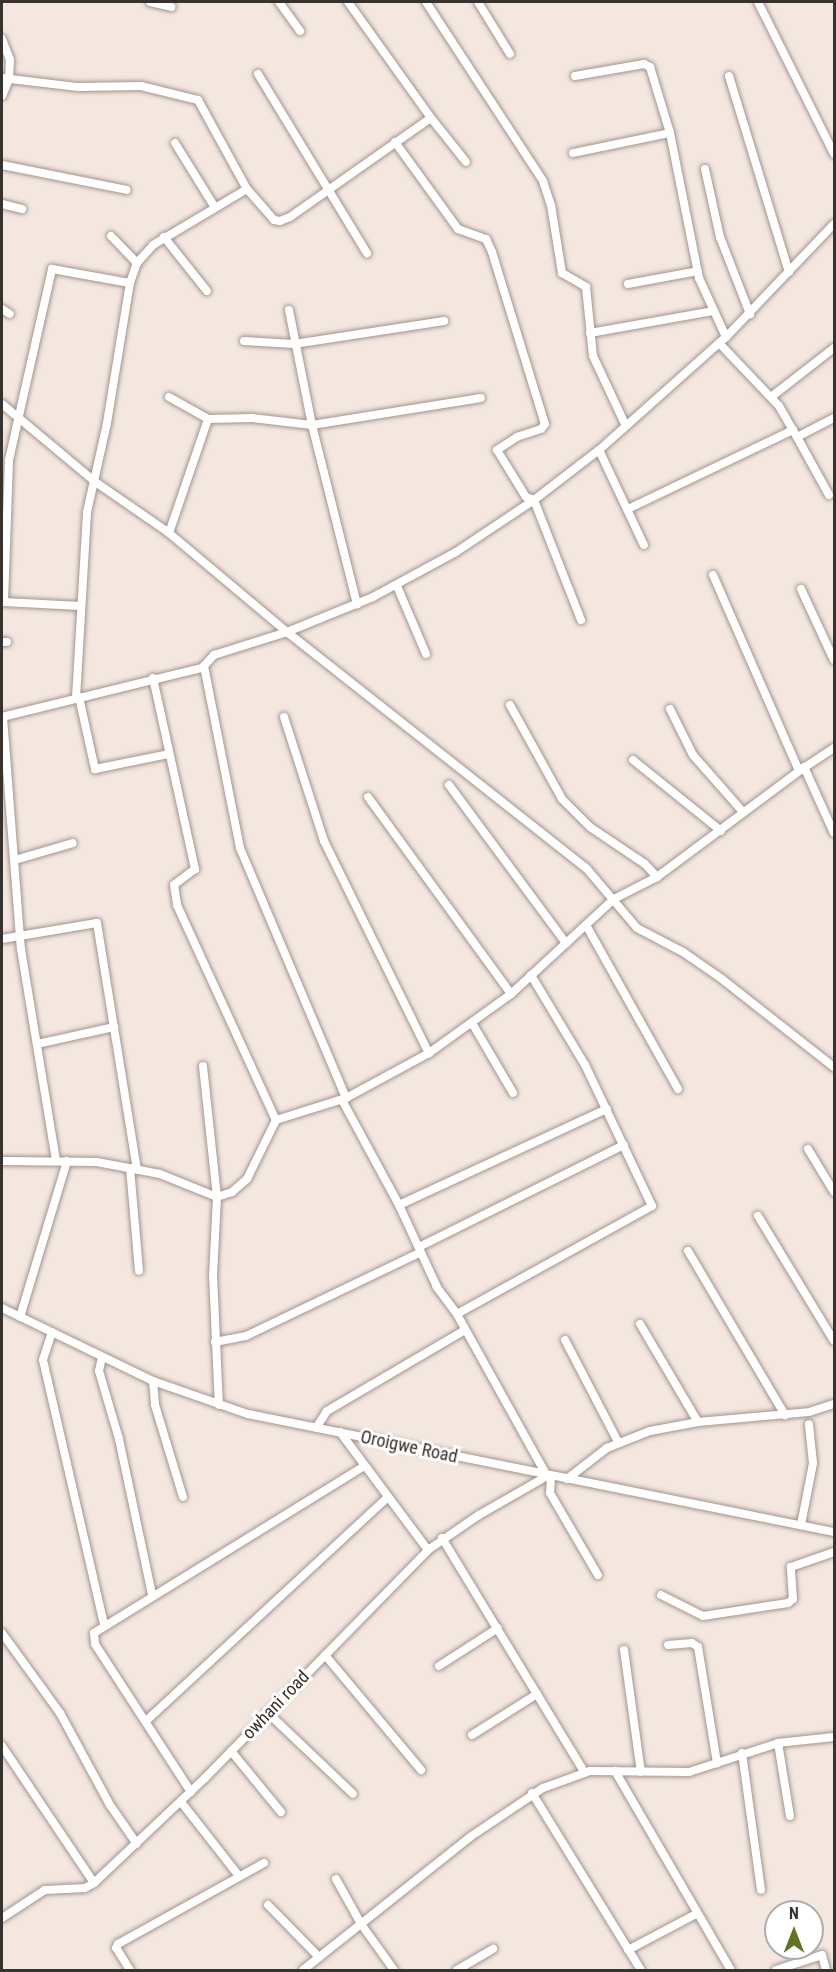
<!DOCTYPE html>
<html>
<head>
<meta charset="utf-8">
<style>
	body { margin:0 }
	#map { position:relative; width:836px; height:1972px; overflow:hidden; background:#f4e7df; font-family:"Roboto Condensed",sans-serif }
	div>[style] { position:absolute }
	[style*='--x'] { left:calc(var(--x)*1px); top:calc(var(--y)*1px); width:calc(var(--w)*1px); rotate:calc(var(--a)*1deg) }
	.roads { filter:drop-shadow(0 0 2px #a1958e) drop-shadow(0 0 2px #a1958e) }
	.minor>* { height:8px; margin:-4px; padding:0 4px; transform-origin:4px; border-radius:4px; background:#fff }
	span { translate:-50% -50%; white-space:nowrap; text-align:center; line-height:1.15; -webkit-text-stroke:6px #fff; paint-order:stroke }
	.street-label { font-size:18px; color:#36322e }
	.frame { position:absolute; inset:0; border:3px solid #36322e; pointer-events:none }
	.north { position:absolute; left:764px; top:1900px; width:60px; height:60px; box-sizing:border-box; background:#fff; border:2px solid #afadab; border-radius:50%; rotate:0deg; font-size:16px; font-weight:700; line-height:24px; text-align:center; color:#36322e }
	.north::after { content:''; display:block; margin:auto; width:21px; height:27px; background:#627422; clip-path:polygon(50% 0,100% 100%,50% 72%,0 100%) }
</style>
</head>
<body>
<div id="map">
	<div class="roads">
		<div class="minor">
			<i style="--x:150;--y:2;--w:22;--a:13"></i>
			<i style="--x:279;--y:2;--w:36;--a:54"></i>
			<i style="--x:348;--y:2;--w:143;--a:54.4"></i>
			<i style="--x:431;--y:118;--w:56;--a:51.5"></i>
			<i style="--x:426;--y:2;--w:214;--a:56.8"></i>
			<i style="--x:543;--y:181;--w:25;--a:72"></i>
			<i style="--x:551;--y:205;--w:69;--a:80.8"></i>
			<i style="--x:562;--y:273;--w:28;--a:30"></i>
			<i style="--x:586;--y:287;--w:69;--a:84.2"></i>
			<i style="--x:593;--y:356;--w:75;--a:64.8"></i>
			<i style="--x:478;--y:2;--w:61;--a:58.4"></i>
			<i style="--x:758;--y:2;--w:170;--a:63.4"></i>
			<i style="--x:2;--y:39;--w:22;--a:69"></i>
			<i style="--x:10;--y:60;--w:19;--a:93"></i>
			<i style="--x:9;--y:79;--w:18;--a:112"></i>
			<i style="--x:258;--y:74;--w:210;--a:58.7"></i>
			<i style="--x:575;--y:76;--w:70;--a:-9.9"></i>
			<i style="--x:644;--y:64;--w:7;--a:27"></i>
			<i style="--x:650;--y:67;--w:69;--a:73.1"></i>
			<i style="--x:670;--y:133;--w:148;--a:78.7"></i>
			<i style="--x:699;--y:278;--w:65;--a:65.4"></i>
			<i style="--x:729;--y:76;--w:205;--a:73"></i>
			<i style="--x:2;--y:78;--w:77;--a:6.8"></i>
			<i style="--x:78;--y:87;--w:63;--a:-0.9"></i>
			<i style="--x:141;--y:86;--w:59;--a:13.8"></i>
			<i style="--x:198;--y:100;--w:102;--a:61.2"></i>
			<i style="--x:247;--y:189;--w:41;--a:48.9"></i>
			<i style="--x:274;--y:220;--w:6;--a:9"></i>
			<i style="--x:280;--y:221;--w:11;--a:-22"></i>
			<i style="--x:290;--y:217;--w:172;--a:-35.1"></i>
			<i style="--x:395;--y:142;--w:107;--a:54.1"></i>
			<i style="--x:458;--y:229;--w:30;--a:20"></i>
			<i style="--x:486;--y:239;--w:14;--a:65"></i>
			<i style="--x:492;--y:252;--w:180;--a:72.9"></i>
			<i style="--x:545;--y:424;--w:6;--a:129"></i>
			<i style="--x:541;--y:429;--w:25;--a:162"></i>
			<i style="--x:517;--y:437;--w:24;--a:147"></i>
			<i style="--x:497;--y:450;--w:55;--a:58.3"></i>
			<i style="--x:526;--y:497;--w:9;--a:21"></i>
			<i style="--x:534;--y:500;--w:129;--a:68.6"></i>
			<i style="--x:175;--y:143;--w:74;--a:58.2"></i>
			<i style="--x:573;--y:153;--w:99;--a:-11.7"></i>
			<i style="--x:2;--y:165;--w:127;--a:11.3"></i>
			<i style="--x:705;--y:169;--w:70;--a:77.6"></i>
			<i style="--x:720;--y:237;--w:83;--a:68.7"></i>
			<i style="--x:2;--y:204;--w:21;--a:14"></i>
			<i style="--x:111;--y:236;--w:37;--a:46"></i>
			<i style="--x:164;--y:237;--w:69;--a:51.5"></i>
			<i style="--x:628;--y:284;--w:71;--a:-10.5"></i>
			<i style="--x:2;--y:309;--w:9;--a:32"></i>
			<i style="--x:289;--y:310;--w:117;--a:78.7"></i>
			<i style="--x:312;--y:425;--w:185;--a:75.9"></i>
			<i style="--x:590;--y:333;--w:126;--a:-10.1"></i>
			<i style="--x:244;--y:341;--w:50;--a:3.4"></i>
			<i style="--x:294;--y:344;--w:152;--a:-8.7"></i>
			<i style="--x:719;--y:343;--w:87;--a:46.4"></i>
			<i style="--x:779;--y:406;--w:36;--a:60"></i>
			<i style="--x:169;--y:397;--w:45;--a:29.4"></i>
			<i style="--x:208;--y:419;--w:44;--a:-1.3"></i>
			<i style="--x:252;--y:418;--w:60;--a:6.7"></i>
			<i style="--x:312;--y:425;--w:171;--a:-9.1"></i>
			<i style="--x:771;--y:397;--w:80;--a:-37.9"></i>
			<i style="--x:2;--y:404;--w:120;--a:39.9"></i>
			<i style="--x:94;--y:481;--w:91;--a:34.7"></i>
			<i style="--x:169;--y:533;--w:154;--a:40"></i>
			<i style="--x:287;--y:632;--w:382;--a:38.3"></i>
			<i style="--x:587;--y:869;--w:77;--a:49.7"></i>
			<i style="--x:637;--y:928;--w:52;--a:27.6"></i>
			<i style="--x:683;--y:952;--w:47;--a:34.7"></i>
			<i style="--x:722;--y:979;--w:142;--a:38.2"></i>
			<i style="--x:599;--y:450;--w:105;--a:64.7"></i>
			<i style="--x:829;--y:495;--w:66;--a:-118.9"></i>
			<i style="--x:797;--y:437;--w:42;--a:-27.2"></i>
			<i style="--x:630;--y:508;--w:181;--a:-25.6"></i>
			<i style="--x:169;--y:533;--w:120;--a:-71.1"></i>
			<i style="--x:713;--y:575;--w:214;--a:66.3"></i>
			<i style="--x:397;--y:586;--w:74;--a:66.9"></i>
			<i style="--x:801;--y:589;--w:78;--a:65.1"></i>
			<i style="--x:80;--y:606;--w:76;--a:-177"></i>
			<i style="--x:4;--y:602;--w:142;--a:-88"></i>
			<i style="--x:9;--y:460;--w:196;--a:-77.3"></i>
			<i style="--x:52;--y:269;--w:79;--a:10.2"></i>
			<i style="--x:2;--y:642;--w:5;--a:0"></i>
			<i style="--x:204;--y:666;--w:186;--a:78.8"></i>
			<i style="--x:240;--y:848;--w:272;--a:67"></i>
			<i style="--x:153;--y:678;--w:196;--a:77.6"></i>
			<i style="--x:195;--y:869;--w:26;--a:143"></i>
			<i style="--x:174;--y:885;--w:20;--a:81"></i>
			<i style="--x:177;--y:905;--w:237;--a:65.3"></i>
			<i style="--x:79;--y:697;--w:74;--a:77.5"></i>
			<i style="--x:95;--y:769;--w:76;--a:-11.5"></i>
			<i style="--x:76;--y:698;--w:186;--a:-86.6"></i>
			<i style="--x:87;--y:512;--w:91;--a:-77.3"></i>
			<i style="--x:107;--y:423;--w:142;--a:-80.7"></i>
			<i style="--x:130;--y:283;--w:21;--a:-71"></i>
			<i style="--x:137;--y:263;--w:24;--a:-48"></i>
			<i style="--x:153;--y:245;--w:109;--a:-30.8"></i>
			<i style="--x:510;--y:705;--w:107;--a:61"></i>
			<i style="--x:562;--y:799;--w:40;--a:45"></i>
			<i style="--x:590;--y:827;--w:66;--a:33.9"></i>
			<i style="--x:645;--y:864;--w:18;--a:47"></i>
			<i style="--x:670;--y:709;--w:51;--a:63.4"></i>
			<i style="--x:693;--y:755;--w:76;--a:48.7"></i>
			<i style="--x:2;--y:717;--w:206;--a:-13.8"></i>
			<i style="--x:202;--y:668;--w:18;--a:-47"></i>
			<i style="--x:214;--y:655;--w:77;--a:-17.5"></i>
			<i style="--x:287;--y:632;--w:93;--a:-22.1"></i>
			<i style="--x:373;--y:597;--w:94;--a:-28.5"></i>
			<i style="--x:456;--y:552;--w:94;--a:-33.7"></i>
			<i style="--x:534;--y:500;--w:82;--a:-37.6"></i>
			<i style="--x:599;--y:450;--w:170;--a:-41.7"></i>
			<i style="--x:726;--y:337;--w:156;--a:-46.3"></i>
			<i style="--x:3;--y:717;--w:233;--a:85.6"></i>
			<i style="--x:21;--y:949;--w:214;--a:80.6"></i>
			<i style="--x:284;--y:717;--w:130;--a:72.1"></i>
			<i style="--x:324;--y:841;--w:237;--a:63.7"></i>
			<i style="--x:633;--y:760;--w:113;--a:38.9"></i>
			<i style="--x:804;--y:767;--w:72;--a:65.6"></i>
			<i style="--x:449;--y:785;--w:197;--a:53.5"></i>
			<i style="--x:368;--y:797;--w:243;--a:54"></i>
			<i style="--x:15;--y:860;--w:60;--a:-16.3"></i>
			<i style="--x:586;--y:925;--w:188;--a:60.7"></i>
			<i style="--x:2;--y:939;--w:96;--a:-9.6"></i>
			<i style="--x:97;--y:923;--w:250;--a:80.8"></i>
			<i style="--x:472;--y:1023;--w:81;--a:59.6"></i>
			<i style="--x:37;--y:1044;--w:79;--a:-12.4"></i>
			<i style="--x:203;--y:1066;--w:132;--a:83.9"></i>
			<i style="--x:217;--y:1197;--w:78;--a:92.9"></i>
			<i style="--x:213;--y:1275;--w:130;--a:87.4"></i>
			<i style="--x:808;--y:1149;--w:50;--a:58.8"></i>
			<i style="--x:2;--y:1161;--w:95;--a:0.6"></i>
			<i style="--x:97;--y:1162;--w:64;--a:10.8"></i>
			<i style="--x:160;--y:1174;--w:61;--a:22"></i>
			<i style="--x:217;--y:1197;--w:16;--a:-18"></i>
			<i style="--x:232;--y:1192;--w:20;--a:-41"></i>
			<i style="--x:247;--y:1179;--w:66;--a:-63.8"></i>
			<i style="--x:276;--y:1120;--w:73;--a:-17.4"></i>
			<i style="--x:346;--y:1098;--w:94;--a:-28.5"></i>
			<i style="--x:429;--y:1053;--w:101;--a:-35.7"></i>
			<i style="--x:511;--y:994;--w:140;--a:-42.7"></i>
			<i style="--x:614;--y:899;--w:48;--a:-27.1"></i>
			<i style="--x:657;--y:877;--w:177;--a:-36.7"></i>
			<i style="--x:799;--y:771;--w:42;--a:-33.3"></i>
			<i style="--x:130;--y:1168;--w:103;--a:85"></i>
			<i style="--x:399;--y:1205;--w:229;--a:-24.8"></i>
			<i style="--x:758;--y:1216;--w:146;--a:58.7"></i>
			<i style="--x:419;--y:1247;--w:229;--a:-26.5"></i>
			<i style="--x:688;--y:1251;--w:191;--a:59.4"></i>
			<i style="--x:2;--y:1308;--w:168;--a:25.8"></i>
			<i style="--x:153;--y:1381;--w:101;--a:19.2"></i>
			<i style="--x:248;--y:1414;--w:598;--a:11.39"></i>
			<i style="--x:457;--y:1314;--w:223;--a:-29"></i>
			<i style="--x:652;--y:1206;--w:156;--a:-115.4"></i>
			<i style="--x:585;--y:1065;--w:105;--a:-121"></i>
			<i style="--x:20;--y:1317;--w:163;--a:-73.2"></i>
			<i style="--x:640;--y:1324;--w:114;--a:59.4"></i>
			<i style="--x:52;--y:1332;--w:29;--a:108"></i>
			<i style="--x:43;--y:1360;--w:272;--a:77"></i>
			<i style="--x:565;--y:1340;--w:115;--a:62.5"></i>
			<i style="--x:215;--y:1342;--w:32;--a:-11"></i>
			<i style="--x:246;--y:1336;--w:194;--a:-25.6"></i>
			<i style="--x:102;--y:1357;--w:14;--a:102"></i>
			<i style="--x:99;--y:1371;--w:71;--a:73.6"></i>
			<i style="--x:119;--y:1439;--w:158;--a:78"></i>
			<i style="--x:153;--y:1381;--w:24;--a:85"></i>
			<i style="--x:155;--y:1405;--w:96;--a:73.1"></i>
			<i style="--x:316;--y:1428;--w:20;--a:-57"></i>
			<i style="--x:327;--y:1411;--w:160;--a:-30.4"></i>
			<i style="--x:340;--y:1432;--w:147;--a:53.3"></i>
			<i style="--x:551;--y:1476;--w:17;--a:93"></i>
			<i style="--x:550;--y:1493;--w:95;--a:59.7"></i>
			<i style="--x:567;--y:1479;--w:51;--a:-37.8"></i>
			<i style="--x:607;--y:1448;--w:46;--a:-21.6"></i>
			<i style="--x:650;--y:1431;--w:49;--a:-10.6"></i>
			<i style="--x:698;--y:1422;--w:111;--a:-5.1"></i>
			<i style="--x:809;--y:1412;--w:26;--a:-18"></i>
			<i style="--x:801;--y:1525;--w:63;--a:-79"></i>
			<i style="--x:813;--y:1463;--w:39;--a:-96"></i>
			<i style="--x:442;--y:1538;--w:274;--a:58.7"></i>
			<i style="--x:661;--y:1595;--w:47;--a:26.6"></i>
			<i style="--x:703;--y:1616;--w:86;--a:-8.7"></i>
			<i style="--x:788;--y:1603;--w:6;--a:-39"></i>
			<i style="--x:793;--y:1599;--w:32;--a:-94"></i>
			<i style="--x:791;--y:1567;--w:46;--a:-19.2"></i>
			<i style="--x:2;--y:1633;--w:99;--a:54.1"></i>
			<i style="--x:60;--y:1713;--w:105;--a:61.5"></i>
			<i style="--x:110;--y:1805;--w:47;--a:55.3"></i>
			<i style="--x:668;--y:1645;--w:24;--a:-5"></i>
			<i style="--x:692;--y:1643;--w:7;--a:34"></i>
			<i style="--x:698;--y:1647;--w:118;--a:80.7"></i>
			<i style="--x:624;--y:1650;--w:123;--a:82.1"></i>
			<i style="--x:325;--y:1655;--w:150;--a:50.1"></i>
			<i style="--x:439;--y:1666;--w:70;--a:-32.8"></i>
			<i style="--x:268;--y:1713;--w:117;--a:43.6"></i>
			<i style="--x:146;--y:1721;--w:327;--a:-42.8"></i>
			<i style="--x:472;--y:1735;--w:77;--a:-32.2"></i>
			<i style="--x:778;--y:1743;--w:74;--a:80.7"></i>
			<i style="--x:2;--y:1746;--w:165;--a:56.1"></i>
			<i style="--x:231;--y:1751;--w:79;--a:50.7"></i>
			<i style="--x:742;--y:1753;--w:138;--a:82.1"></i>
			<i style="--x:615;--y:1771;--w:230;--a:59.8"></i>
			<i style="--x:191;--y:1792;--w:176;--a:-123"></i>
			<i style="--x:95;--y:1644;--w:11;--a:-95"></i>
			<i style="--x:94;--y:1633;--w:317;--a:-31.7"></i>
			<i style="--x:532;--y:1793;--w:208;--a:58.4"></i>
			<i style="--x:181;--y:1802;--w:94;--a:51.9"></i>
			<i style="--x:336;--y:1879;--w:51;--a:60.9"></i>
			<i style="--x:361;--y:1924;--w:57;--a:54.3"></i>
			<i style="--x:268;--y:1905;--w:73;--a:45.6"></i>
			<i style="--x:2;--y:1918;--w:51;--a:-33.1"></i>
			<i style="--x:45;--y:1890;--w:40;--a:-2.9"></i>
			<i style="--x:85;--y:1888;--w:10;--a:-29"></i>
			<i style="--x:94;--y:1883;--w:153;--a:-43.4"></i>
			<i style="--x:205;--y:1778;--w:319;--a:-45.6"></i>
			<i style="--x:428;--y:1550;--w:62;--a:-34.5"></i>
			<i style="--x:479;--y:1515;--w:78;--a:-29.8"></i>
			<i style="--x:547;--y:1476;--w:185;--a:-119.1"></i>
			<i style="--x:457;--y:1314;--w:34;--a:-127"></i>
			<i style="--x:437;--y:1287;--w:90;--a:-114.9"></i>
			<i style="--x:399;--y:1205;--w:119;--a:-118.5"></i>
			<i style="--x:628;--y:1950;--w:77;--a:-27.9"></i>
			<i style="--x:130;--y:1970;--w:26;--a:-122"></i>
			<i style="--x:116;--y:1948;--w:4;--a:-63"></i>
			<i style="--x:118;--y:1944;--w:167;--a:-29"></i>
			<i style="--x:303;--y:1970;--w:213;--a:-38.5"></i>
			<i style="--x:470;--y:1837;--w:88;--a:-33.9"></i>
			<i style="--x:543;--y:1788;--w:50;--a:-19.9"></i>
			<i style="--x:590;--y:1771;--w:99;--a:0.6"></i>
			<i style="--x:689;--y:1772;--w:94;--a:-18"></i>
			<i style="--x:778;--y:1743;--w:56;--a:-6.1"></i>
			<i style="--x:457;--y:1970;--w:42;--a:-30.3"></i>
			<i style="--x:776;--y:1970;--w:48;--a:-18.1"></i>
			<i style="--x:822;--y:1955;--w:16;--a:75"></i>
		</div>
	</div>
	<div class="street-label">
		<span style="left:409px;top:1447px;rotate:12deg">Oroigwe Road</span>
		<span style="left:276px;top:1705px;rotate:-46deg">owhani road</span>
	</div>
	<div class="frame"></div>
	<div class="north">N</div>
</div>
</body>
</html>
